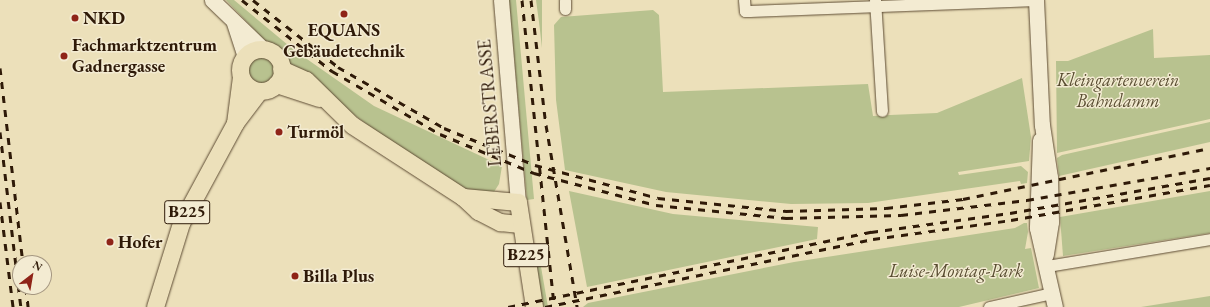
<!DOCTYPE html>
<html>
<head>
<meta charset="utf-8">
<style>
	body { margin:0 }
	#map { position:relative; width:1210px; height:307px; overflow:hidden; background:#ece0ba; font-family:"EB Garamond",serif }
	div>[style] { position:absolute }
	[style*='--x'] { left:calc(var(--x)*1px); top:calc(var(--y)*1px); width:calc(var(--w)*1px); rotate:calc(var(--a)*1deg) }
	.green>* { inset:0; background:#b8c28f }
	.round { border-radius:50% }
	.roads { filter:drop-shadow(0 0 1px #5e4c34) drop-shadow(0 0 1px #5e4c34) }
	.street>* { height:11px; margin:-5.5px; padding:0 5.5px; transform-origin:5.5px; border-radius:5.5px; background:#f3ebd2 }
	.secondary>* { height:15px; margin:-7.5px; padding:0 7.5px; transform-origin:7.5px; border-radius:7.5px; background:#f3ebd2 }
	.primary>* { height:17px; margin:-8.5px; padding:0 8.5px; transform-origin:8.5px; border-radius:8.5px; background:#ece0ba }
	.primary>.ring { margin:-8.5px; padding:0; box-sizing:content-box; background:none; border:17px solid #ece0ba; border-radius:50% }
	.rail>* { height:3px; margin-top:-1.5px; transform-origin:0; background:repeating-linear-gradient(90deg,#2f1a08 0 7px,transparent 0 14px) }
	.dots>* { width:11px; height:11px; translate:-50% -50%; box-sizing:border-box; border:2px solid #f3ebd2; border-radius:50% }
	span { translate:-50% -50%; white-space:nowrap; text-align:center; line-height:1.15; -webkit-text-stroke:3px #f3ebd2; paint-order:stroke }
	.shield-label span { padding:1px 3px; background:#f3ebd2; border:1px solid; border-radius:3px; -webkit-text-stroke-width:0 }
	.shield-label { font-size:17px; color:#2f1a08; font-weight:700 }
	.poi-label { font-size:18px; color:#2f1a08; font-weight:700 }
	.left { translate:0 -50%; text-align:left }
	.park-label { font-size:18px; color:#584c30; font-style:italic }
	.street-label { font-size:18px; color:#2f1a08 }
	.north { position:absolute; left:12px; top:255px; width:40px; height:40px; box-sizing:border-box; background:#f3ebd2; border:1px solid #a59781; border-radius:50%; rotate:31deg; font-size:11px; font-weight:700; line-height:16px; text-align:center; color:#2f1a08 }
	.north::after { content:''; display:block; margin:auto; width:14px; height:18px; background:#8f2418; clip-path:polygon(50% 0,100% 100%,50% 72%,0 100%) }
</style>
</head>
<body>
<div id="map">
	<div class="green">
		<i style="clip-path:polygon(226px 0,234px 0,294px 50px,374px 106px,502px 166px,499px 184px,492px 195px,465px 189px,391px 143px,285px 62px)"></i>
		<i style="clip-path:polygon(509px 0,516px 0,534px 199px,527px 200px)"></i>
		<i style="clip-path:polygon(536px 0,542px 0,542px 48px,539px 22px)"></i>
		<i style="clip-path:polygon(653px 10px,659px 15px,663px 92px,868px 84px,873px 116px,890px 115px,937px 113px,1022px 78px,1031px 137px,1029px 161px,958px 172px,959px 175px,1021px 166px,1028px 172px,1027px 183px,1021px 184px,1020px 181px,868px 203px,791px 204px,666px 192px,565px 170px,556px 100px,554px 25px,561px 17px)"></i>
		<i style="clip-path:polygon(1153px 29px,1154px 58px,1210px 55px,1210px 119px,1057px 153px,1056px 61px,1068px 61px)"></i>
		<i class="round" style="left:245px;top:56px;width:30px;height:30px"></i>
		<i style="clip-path:polygon(1210px 122px,1210px 142px,1059px 176px,1057px 158px,1062px 155px)"></i>
		<i style="clip-path:polygon(569px 191px,673px 214px,818px 227px,817px 239px,587px 287px)"></i>
		<i style="clip-path:polygon(1210px 191px,1210px 233px,1063px 256px,1060px 217px)"></i>
		<i style="clip-path:polygon(1024px 223px,1027px 223px,1028px 232px,1025px 249px,1031px 248px,1039px 288px,959px 307px,583px 307px,588px 303px,794px 262px,1015px 228px)"></i>
		<i style="clip-path:polygon(534px 261px,540px 261px,548px 307px,541px 307px)"></i>
		<i style="clip-path:polygon(1210px 296px,1210px 307px,1141px 307px)"></i>
	</div>
	<div class="roads">
		<div class="street">
			<i style="--x:565;--y:0;--w:9;--a:90"></i>
			<i style="--x:744;--y:0;--w:11;--a:85"></i>
			<i style="--x:745;--y:11;--w:4;--a:0"></i>
			<i style="--x:749;--y:11;--w:287;--a:-2.2"></i>
			<i style="--x:875;--y:0;--w:111;--a:86.4"></i>
			<i style="--x:1047;--y:266;--w:165;--a:-9.4"></i>
			<i style="--x:989;--y:307;--w:65;--a:-12.5"></i>
		</div>
		<div class="secondary">
			<i style="--x:212;--y:0;--w:72;--a:43.9"></i>
			<i style="--x:501;--y:0;--w:203;--a:85.2"></i>
			<i style="--x:1036;--y:0;--w:125;--a:87.3"></i>
			<i style="--x:1042;--y:125;--w:53;--a:81.3"></i>
			<i style="--x:1050;--y:177;--w:45;--a:88.7"></i>
			<i style="--x:1051;--y:222;--w:33;--a:99"></i>
			<i style="--x:234;--y:23;--w:36;--a:72"></i>
			<i style="--x:1040;--y:140;--w:88;--a:92"></i>
			<i style="--x:1037;--y:228;--w:81;--a:77.2"></i>
		</div>
		<div class="primary">
			<i class="ring" style="left:240px;top:49px;width:25px;height:25px"></i>
			<i style="--x:281;--y:69;--w:27;--a:24"></i>
			<i style="--x:306;--y:80;--w:64;--a:44.4"></i>
			<i style="--x:352;--y:125;--w:132;--a:33"></i>
			<i style="--x:463;--y:197;--w:21;--a:43"></i>
			<i style="--x:478;--y:211;--w:25;--a:27"></i>
			<i style="--x:500;--y:222;--w:20;--a:6"></i>
			<i style="--x:276;--y:84;--w:45;--a:18"></i>
			<i style="--x:235;--y:123;--w:40;--a:-53"></i>
			<i style="--x:463;--y:197;--w:55;--a:5.2"></i>
			<i style="--x:518;--y:202;--w:106;--a:81.3"></i>
			<i style="--x:155;--y:307;--w:88;--a:-72.8"></i>
			<i style="--x:181;--y:223;--w:114;--a:-61.6"></i>
			<i style="--x:235;--y:123;--w:46;--a:-82.6"></i>
		</div>
	</div>
	<div class="rail">
		<i style="--x:242;--y:0;--w:115;--a:38.3"></i>
		<i style="--x:332;--y:71;--w:125;--a:30.3"></i>
		<i style="--x:440;--y:134;--w:102;--a:22.5"></i>
		<i style="--x:534;--y:173;--w:126;--a:14.7"></i>
		<i style="--x:656;--y:205;--w:131;--a:5.7"></i>
		<i style="--x:786;--y:218;--w:115;--a:-1.5"></i>
		<i style="--x:901;--y:215;--w:127;--a:-6.8"></i>
		<i style="--x:1027;--y:200;--w:186;--a:-9.9"></i>
		<i style="--x:253;--y:0;--w:108;--a:38.2"></i>
		<i style="--x:338;--y:67;--w:122;--a:29.9"></i>
		<i style="--x:444;--y:128;--w:98;--a:22.1"></i>
		<i style="--x:535;--y:165;--w:127;--a:15"></i>
		<i style="--x:658;--y:198;--w:129;--a:5.8"></i>
		<i style="--x:786;--y:211;--w:100;--a:-1.7"></i>
		<i style="--x:886;--y:208;--w:78;--a:-6.7"></i>
		<i style="--x:963;--y:199;--w:252;--a:-11.7"></i>
		<i style="--x:522;--y:0;--w:305;--a:84"></i>
		<i style="--x:531;--y:0;--w:126;--a:83.2"></i>
		<i style="--x:546;--y:125;--w:185;--a:80.3"></i>
		<i style="--x:0;--y:68;--w:196;--a:83.3"></i>
		<i style="--x:0;--y:132;--w:176;--a:83.2"></i>
		<i style="--x:0;--y:202;--w:106;--a:82.9"></i>
		<i style="--x:26;--y:287;--w:20;--a:84"></i>
		<i style="--x:508;--y:307;--w:371;--a:-11.7"></i>
		<i style="--x:871;--y:232;--w:140;--a:-7.8"></i>
		<i style="--x:1010;--y:213;--w:203;--a:-9.9"></i>
		<i style="--x:545;--y:307;--w:335;--a:-11.7"></i>
		<i style="--x:873;--y:239;--w:139;--a:-7.8"></i>
		<i style="--x:1011;--y:220;--w:202;--a:-10"></i>
	</div>
	<div class="dots">
		<i style="left:344px;top:14px;background:#8f2418"></i>
		<i style="left:75px;top:18px;background:#8f2418"></i>
		<i style="left:64px;top:56px;background:#8f2418"></i>
		<i style="left:279px;top:132px;background:#8f2418"></i>
		<i style="left:110px;top:242px;background:#8f2418"></i>
		<i style="left:295px;top:276px;background:#8f2418"></i>
	</div>
	<div class="shield-label">
		<span style="left:187px;top:212px">B225</span>
		<span style="left:526px;top:255px">B225</span>
	</div>
	<div class="poi-label">
		<span class="left" style="left:83px;top:18px">NKD</span>
		<span style="left:344px;top:41px">EQUANS<br>Gebäudetechnik</span>
		<span class="left" style="left:72px;top:56px">Fachmarktzentrum<br>Gadnergasse</span>
		<span class="left" style="left:287px;top:132px">Turmöl</span>
		<span class="left" style="left:118px;top:242px">Hofer</span>
		<span class="left" style="left:303px;top:276px">Billa Plus</span>
	</div>
	<div class="park-label">
		<span style="left:1118px;top:91px">Kleingartenverein<br>Bahndamm</span>
		<span style="left:956px;top:271px">Luise-Montag-Park</span>
	</div>
	<div class="street-label">
		<span style="left:490px;top:103px;rotate:-95deg">LEBERSTRASSE</span>
	</div>
	<div class="north">N</div>
</div>
</body>
</html>
